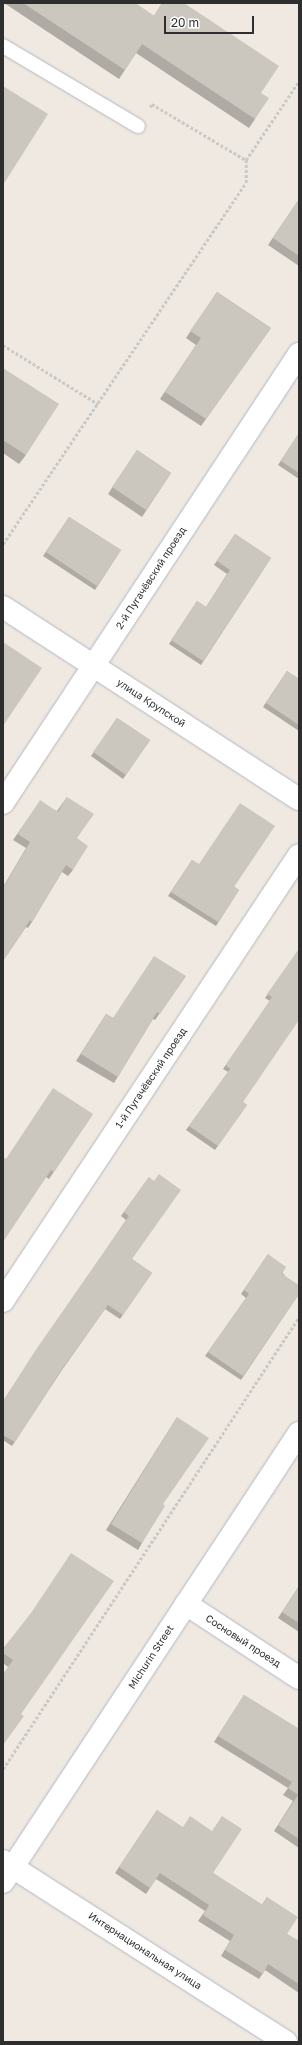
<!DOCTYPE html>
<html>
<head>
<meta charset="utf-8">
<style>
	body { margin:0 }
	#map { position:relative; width:302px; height:2045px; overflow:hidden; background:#efe9e1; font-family:"Golos Text",sans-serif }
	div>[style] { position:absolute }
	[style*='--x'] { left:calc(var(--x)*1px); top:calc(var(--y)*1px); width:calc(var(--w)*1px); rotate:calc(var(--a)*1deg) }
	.path>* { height:2.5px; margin-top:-1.25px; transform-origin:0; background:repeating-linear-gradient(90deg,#c9c9c9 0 3px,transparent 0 5px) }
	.roads { filter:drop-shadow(0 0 1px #b4b7c1) drop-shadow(0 0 1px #b4b7c1) }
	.service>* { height:14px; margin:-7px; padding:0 7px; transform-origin:7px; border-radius:7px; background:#fff }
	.minor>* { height:22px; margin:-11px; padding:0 11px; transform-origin:11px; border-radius:11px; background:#fff }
	.secondary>* { height:22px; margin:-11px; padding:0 11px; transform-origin:11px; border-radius:11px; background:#fff }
	.wall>* { inset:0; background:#afaba4 }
	.building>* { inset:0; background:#cbc7bf }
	span { translate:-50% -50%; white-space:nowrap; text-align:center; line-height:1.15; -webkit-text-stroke:3px #fff; paint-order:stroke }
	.street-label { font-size:10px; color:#2e2e2e }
	.frame { position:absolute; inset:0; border:4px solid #2e2e2e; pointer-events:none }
	.scale { position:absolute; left:164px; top:16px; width:90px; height:18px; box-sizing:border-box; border:2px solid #2e2e2e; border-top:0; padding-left:5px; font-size:12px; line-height:14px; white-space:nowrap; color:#2e2e2e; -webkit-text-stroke:3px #fff; paint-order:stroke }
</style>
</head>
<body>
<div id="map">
	<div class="path">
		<i style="--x:150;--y:107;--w:4;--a:-56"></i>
		<i style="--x:152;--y:104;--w:109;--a:30.8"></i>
		<i style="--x:3;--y:345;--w:112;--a:31.8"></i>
		<i style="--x:3;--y:544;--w:435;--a:-56.1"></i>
		<i style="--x:246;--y:183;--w:23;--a:-90"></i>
		<i style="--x:246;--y:160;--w:95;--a:-56.1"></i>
		<i style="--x:3;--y:1769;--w:540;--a:-56.78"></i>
	</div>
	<div class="roads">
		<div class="service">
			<i style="--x:3;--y:46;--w:157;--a:30.7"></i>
		</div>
		<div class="minor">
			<i style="--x:3;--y:607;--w:353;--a:33"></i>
			<i style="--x:3;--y:803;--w:538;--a:-56.61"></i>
			<i style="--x:3;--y:1301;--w:535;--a:-56.43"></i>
			<i style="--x:186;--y:1604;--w:135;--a:33.2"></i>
			<i style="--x:3;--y:1861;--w:336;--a:32.6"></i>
		</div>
		<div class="secondary">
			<i style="--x:3;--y:1882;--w:538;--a:-56.61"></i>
		</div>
	</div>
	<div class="wall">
		<i style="clip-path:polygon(4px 3px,135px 3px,154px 16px,162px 3px,184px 3px,261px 93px,255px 119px,249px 128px,136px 53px,119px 79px)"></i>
		<i style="clip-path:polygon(299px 199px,299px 266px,268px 245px)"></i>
		<i style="clip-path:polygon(217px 292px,271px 328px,201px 426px,160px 399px,196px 345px,186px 338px)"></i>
		<i style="clip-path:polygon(3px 368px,26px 455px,19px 464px,3px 453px)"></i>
		<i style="clip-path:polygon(299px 433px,299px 479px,278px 465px)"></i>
		<i style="clip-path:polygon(137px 450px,171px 473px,142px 517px,108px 494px)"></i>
		<i style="clip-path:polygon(69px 517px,121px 550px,95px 590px,43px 556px)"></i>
		<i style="clip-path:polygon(235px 534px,271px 558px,201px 665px,169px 644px,197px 601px,206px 607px,227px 574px,214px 565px)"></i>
		<i style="clip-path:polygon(287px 671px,299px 679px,299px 731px,263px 707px)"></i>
		<i style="clip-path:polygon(117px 718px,150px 740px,123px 779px,91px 756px)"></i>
		<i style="clip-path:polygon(67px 797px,77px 838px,73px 870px,68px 876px,62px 872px,32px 922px,28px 928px,26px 927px,3px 961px,3px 887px,26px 848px,13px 840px,36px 807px,57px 811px)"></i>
		<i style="clip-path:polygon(192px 860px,239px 890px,216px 926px,168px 896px)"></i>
		<i style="clip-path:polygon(299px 949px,243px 1102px,247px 1105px,215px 1150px,186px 1130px,228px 1072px,223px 1069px,270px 1001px,265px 998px)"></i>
		<i style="clip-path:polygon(186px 976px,155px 1020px,153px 1019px,114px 1083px,76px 1061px,106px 1014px,113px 1018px)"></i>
		<i style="clip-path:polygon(93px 1114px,49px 1179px,46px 1177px,6px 1159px)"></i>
		<i style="clip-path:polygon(149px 1177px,132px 1259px,152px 1273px,120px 1319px,105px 1309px,62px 1370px,12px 1446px,3px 1440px,3px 1401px,126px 1220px,121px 1216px)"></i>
		<i style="clip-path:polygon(268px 1254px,299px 1294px,241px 1380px,205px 1356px,246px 1298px,241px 1294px)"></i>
		<i style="clip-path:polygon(177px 1417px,163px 1504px,142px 1543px,138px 1550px,106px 1530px)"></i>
		<i style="clip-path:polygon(299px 1586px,299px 1632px,278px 1618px)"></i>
		<i style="clip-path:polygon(30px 1615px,21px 1714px,3px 1745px,8px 1667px,3px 1663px,3px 1649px)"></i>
		<i style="clip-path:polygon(244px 1695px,299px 1729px,299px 1848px,274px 1831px,293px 1801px,283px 1795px,288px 1788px,214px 1742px)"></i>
		<i style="clip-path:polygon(157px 1810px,213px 1873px,262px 1905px,267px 1897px,287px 1934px,299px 1941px,299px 1993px,265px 1970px,259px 1979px,221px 1956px,230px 1941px,198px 1921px,205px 1911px,156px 1879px,146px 1894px,115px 1873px)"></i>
	</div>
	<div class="building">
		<i style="clip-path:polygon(23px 3px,135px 3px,154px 16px,162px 3px,184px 3px,279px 66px,261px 93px,269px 98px,255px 119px,142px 44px,125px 70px)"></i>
		<i style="clip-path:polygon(3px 86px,48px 114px,3px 185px)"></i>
		<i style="clip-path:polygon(299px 199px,299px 256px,273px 238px)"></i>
		<i style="clip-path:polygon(217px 292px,271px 328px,206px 419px,165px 392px,201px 338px,190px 331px)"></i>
		<i style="clip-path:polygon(3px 368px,59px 404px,26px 455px,3px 440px)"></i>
		<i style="clip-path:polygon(299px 433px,299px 473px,281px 461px)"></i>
		<i style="clip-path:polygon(137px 450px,171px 473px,146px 510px,112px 487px)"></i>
		<i style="clip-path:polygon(69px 517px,121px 550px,97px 586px,46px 552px)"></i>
		<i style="clip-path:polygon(235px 534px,271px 558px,203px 661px,171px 640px,197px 601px,206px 607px,230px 570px,217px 561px)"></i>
		<i style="clip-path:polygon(3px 642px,42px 668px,3px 726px)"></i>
		<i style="clip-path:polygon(287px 671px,299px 679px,299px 725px,266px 703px)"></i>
		<i style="clip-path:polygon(117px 718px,150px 740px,126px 775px,93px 752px)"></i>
		<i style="clip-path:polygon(67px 797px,94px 814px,77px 838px,88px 846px,73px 870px,66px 865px,32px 922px,30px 920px,3px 961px,3px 888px,30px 842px,18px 834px,40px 800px,58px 812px)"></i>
		<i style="clip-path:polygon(240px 803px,275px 826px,234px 887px,239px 890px,218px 922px,171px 892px,192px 860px,199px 864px)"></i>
		<i style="clip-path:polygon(299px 949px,299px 1020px,243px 1102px,247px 1105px,218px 1146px,189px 1126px,230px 1069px,226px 1065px,272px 997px,267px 994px)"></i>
		<i style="clip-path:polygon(154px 956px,186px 976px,160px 1014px,157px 1012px,118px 1077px,81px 1054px,106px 1014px,113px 1018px)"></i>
		<i style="clip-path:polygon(53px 1088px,93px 1114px,54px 1172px,51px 1170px,3px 1242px,3px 1158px,4px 1157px,6px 1159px)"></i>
		<i style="clip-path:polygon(159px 1174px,181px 1190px,132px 1259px,152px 1273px,123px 1315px,108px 1305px,62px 1369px,15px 1442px,3px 1435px,3px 1401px,35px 1351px,129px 1216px,124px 1212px,149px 1177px,154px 1181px)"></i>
		<i style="clip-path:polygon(268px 1254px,286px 1267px,282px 1274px,299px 1285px,299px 1294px,243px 1376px,208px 1352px,249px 1294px,244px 1290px)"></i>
		<i style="clip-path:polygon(177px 1417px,209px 1438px,163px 1504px,165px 1506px,142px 1543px,111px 1524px)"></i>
		<i style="clip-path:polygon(71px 1553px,114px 1581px,21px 1714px,24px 1716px,3px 1745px,3px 1674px,13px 1660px,3px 1653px,3px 1649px,31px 1613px)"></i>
		<i style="clip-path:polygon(299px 1587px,299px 1623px,282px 1612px)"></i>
		<i style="clip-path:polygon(244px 1695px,299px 1729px,299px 1839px,278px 1825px,298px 1795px,288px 1788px,292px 1782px,218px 1736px)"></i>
		<i style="clip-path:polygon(157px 1810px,183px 1827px,190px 1816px,212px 1831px,222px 1816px,242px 1829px,213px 1873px,263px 1905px,267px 1897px,298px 1917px,287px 1934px,299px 1941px,299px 1984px,268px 1964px,263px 1974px,225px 1950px,234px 1935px,203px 1915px,209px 1905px,160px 1873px,150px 1888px,119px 1867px)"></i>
	</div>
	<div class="street-label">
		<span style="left:151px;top:578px;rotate:-57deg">2-й Пугачёвский проезд</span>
		<span style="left:151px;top:703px;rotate:33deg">улица Крупской</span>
		<span style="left:151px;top:1078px;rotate:-56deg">1-й Пугачёвский проезд</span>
		<span style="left:243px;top:1641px;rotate:33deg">Сосновый проезд</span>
		<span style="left:151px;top:1657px;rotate:-57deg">Michurin Street</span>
		<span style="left:145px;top:1951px;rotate:33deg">Интернациональная улица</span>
	</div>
	<div class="frame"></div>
	<div class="scale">20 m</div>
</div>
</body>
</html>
